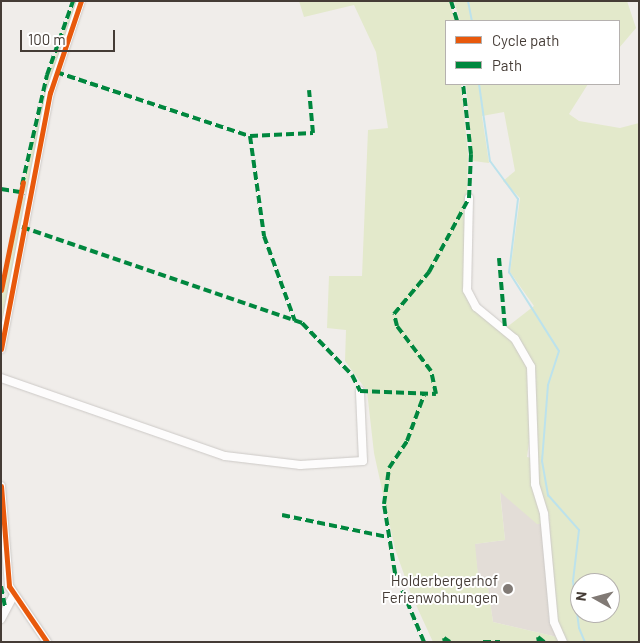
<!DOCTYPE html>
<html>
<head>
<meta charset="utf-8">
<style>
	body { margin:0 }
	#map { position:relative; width:640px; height:643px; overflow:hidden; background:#f0edea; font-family:Barlow,sans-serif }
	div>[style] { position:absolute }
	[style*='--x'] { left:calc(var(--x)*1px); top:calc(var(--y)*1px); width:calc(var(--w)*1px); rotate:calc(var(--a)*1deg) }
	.residential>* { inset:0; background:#e3ddd7 }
	.green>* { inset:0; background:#e3e9cb }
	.stream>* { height:2px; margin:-1px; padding:0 1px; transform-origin:1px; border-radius:1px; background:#bce2ec }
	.roads { filter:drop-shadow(0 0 1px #ccc9c6) drop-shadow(0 0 1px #ccc9c6) }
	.minor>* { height:8px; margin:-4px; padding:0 4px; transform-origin:4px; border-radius:4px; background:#fdfcfc }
	.quiet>* { height:4px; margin-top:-2px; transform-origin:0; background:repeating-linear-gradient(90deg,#00873e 0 8px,transparent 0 12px) }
	.cycleway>* { height:5px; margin:-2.5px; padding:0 2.5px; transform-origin:2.5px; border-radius:2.5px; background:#e8590c }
	.dots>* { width:14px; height:14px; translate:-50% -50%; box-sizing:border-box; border:2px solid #fff; border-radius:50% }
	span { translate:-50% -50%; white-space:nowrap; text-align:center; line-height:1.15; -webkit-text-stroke:4px #fff; paint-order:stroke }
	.poi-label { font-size:15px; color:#453c36 }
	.right { translate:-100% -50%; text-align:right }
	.frame { position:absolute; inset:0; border:2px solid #453c36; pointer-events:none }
	.legend { position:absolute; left:445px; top:20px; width:175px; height:65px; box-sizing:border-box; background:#fff; border:1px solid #b5b1af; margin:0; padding:6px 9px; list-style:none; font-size:15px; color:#453c36 }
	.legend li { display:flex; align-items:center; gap:10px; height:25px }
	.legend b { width:25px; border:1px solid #b5b1af }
	.north { position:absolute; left:570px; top:573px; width:50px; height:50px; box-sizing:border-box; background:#fff; border:1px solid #b5b1af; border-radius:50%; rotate:277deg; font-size:14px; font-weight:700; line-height:20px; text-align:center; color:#453c36 }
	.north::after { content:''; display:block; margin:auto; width:18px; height:22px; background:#817a75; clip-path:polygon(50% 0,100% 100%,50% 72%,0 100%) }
	.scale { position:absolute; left:20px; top:30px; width:95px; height:22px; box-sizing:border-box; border:2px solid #453c36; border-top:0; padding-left:6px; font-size:15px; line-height:18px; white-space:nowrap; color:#453c36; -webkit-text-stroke:4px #fff; paint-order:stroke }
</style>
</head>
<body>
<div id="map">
	<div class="residential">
		<i style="clip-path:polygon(500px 491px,543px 524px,549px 620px,557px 637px,493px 622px,487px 582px,478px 576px,474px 544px,505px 540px)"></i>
	</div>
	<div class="green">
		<i style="clip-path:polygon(74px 1px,79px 1px,44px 110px,26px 192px,22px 191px,47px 79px)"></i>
		<i style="clip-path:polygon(299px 1px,449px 1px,455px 21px,446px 21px,446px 84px,461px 84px,468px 154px,464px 287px,467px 297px,513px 341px,529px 370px,532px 420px,527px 457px,531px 458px,543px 524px,537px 524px,500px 492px,505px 540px,475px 544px,478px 575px,487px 581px,493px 622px,557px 637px,560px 642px,433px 642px,411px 594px,395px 549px,374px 453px,367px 391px,345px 361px,346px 330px,327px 328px,329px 276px,362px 276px,368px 130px,388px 128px,376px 52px,354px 5px,304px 17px)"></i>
		<i style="clip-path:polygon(454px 1px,627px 1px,636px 28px,619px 48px,619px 21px,460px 21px)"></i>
		<i style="clip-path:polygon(evenodd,466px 84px,588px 84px,569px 114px,579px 121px,620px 128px,639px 123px,639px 642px,567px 642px,555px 619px,549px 515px,538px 483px,534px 370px,524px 347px,507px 327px,534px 306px,510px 272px,520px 198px,503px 181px,515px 171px,504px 112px,482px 116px,489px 163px,473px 161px,466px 84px,580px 583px,610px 583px,610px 613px,580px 613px,580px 583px)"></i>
		<i style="clip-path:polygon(20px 195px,25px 198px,1px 333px,1px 300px)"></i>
	</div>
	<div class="stream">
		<i style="--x:468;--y:1;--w:20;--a:79"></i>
		<i style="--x:479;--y:84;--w:78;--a:81.9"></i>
		<i style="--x:490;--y:161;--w:47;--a:53.6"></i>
		<i style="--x:518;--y:199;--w:74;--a:97"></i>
		<i style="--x:509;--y:272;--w:93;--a:57.7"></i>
		<i style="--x:559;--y:351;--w:36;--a:108"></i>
		<i style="--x:548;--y:385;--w:76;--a:94.5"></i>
		<i style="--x:542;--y:461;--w:35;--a:80"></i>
		<i style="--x:548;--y:495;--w:47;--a:48.5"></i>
		<i style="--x:579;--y:530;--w:51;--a:96.7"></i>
		<i style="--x:573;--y:581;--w:47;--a:82.7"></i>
		<i style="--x:579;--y:628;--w:15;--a:67"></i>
	</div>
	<div class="roads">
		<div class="minor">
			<i style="--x:469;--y:198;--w:92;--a:91.2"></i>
			<i style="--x:467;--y:290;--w:19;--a:62"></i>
			<i style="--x:476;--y:307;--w:50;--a:39.4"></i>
			<i style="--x:515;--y:339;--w:32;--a:60"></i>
			<i style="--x:531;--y:367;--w:117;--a:88"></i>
			<i style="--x:535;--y:484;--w:31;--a:73"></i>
			<i style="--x:544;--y:514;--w:108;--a:84.7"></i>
			<i style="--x:554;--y:622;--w:22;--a:66"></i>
			<i style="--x:1;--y:349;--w:261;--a:-79.2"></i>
			<i style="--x:50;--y:93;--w:97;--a:-71.4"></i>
			<i style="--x:1;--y:378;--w:237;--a:19.2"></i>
			<i style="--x:225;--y:456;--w:76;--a:6.8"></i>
			<i style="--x:300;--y:465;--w:63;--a:-3.6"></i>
			<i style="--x:363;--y:461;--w:70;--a:-92.5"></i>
			<i style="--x:1;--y:486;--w:100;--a:85.4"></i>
			<i style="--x:9;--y:586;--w:68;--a:55.8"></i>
			<i style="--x:1;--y:619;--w:26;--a:-62"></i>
		</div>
	</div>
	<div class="quiet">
		<i style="--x:451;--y:1;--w:21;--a:73"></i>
		<i style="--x:56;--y:72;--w:204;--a:18.3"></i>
		<i style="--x:250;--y:136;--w:63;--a:-2.7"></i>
		<i style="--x:313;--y:133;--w:43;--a:-95.3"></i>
		<i style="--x:250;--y:136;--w:101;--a:82"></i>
		<i style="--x:264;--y:236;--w:90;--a:70"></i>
		<i style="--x:22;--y:185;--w:113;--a:-77.2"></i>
		<i style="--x:47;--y:75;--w:78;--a:-70.6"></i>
		<i style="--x:1;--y:189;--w:24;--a:9"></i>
		<i style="--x:22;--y:227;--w:296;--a:18.9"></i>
		<i style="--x:302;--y:323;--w:72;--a:46.1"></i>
		<i style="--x:352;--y:375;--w:18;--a:63"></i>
		<i style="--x:360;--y:391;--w:76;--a:2.3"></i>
		<i style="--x:436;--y:394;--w:24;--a:-102"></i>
		<i style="--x:431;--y:371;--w:56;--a:-127.1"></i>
		<i style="--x:397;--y:326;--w:12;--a:-104"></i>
		<i style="--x:394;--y:314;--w:55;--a:-50.2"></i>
		<i style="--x:429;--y:272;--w:84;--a:-61.6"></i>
		<i style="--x:469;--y:198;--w:44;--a:-87.4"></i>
		<i style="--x:471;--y:154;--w:70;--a:-96.5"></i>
		<i style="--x:499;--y:258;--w:70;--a:85.1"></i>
		<i style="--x:282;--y:515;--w:107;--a:11.8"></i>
		<i style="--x:1;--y:586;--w:21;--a:79"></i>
		<i style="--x:424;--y:642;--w:75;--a:-112.8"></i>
		<i style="--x:395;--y:573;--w:70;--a:-99.1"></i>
		<i style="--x:384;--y:504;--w:36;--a:-82"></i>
		<i style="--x:389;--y:468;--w:32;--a:-56"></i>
		<i style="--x:407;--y:441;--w:49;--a:-69.7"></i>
		<i style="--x:445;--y:642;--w:4;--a:-104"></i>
		<i style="--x:444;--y:638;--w:7;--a:34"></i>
		<i style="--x:483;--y:642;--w:17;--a:0"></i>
		<i style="--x:539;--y:642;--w:5;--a:-101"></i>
		<i style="--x:538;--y:637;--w:8;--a:40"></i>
	</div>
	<div class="cycleway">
		<i style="--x:1;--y:290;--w:110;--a:-78.5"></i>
		<i style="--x:1;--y:349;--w:261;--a:-79.2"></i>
		<i style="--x:50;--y:93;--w:97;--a:-71.4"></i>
		<i style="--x:1;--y:486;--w:100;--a:85.4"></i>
		<i style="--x:9;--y:586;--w:68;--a:55.8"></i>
	</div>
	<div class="dots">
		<i style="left:508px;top:589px;background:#817a75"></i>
	</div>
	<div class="poi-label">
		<span class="right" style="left:498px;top:589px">Holderbergerhof<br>Ferienwohnungen</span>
	</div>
	<div class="frame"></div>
	<ul class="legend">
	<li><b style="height:6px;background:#e8590c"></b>Cycle path</li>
	<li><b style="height:6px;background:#00873e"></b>Path</li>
	</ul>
	<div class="north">N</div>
	<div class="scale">100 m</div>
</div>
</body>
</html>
